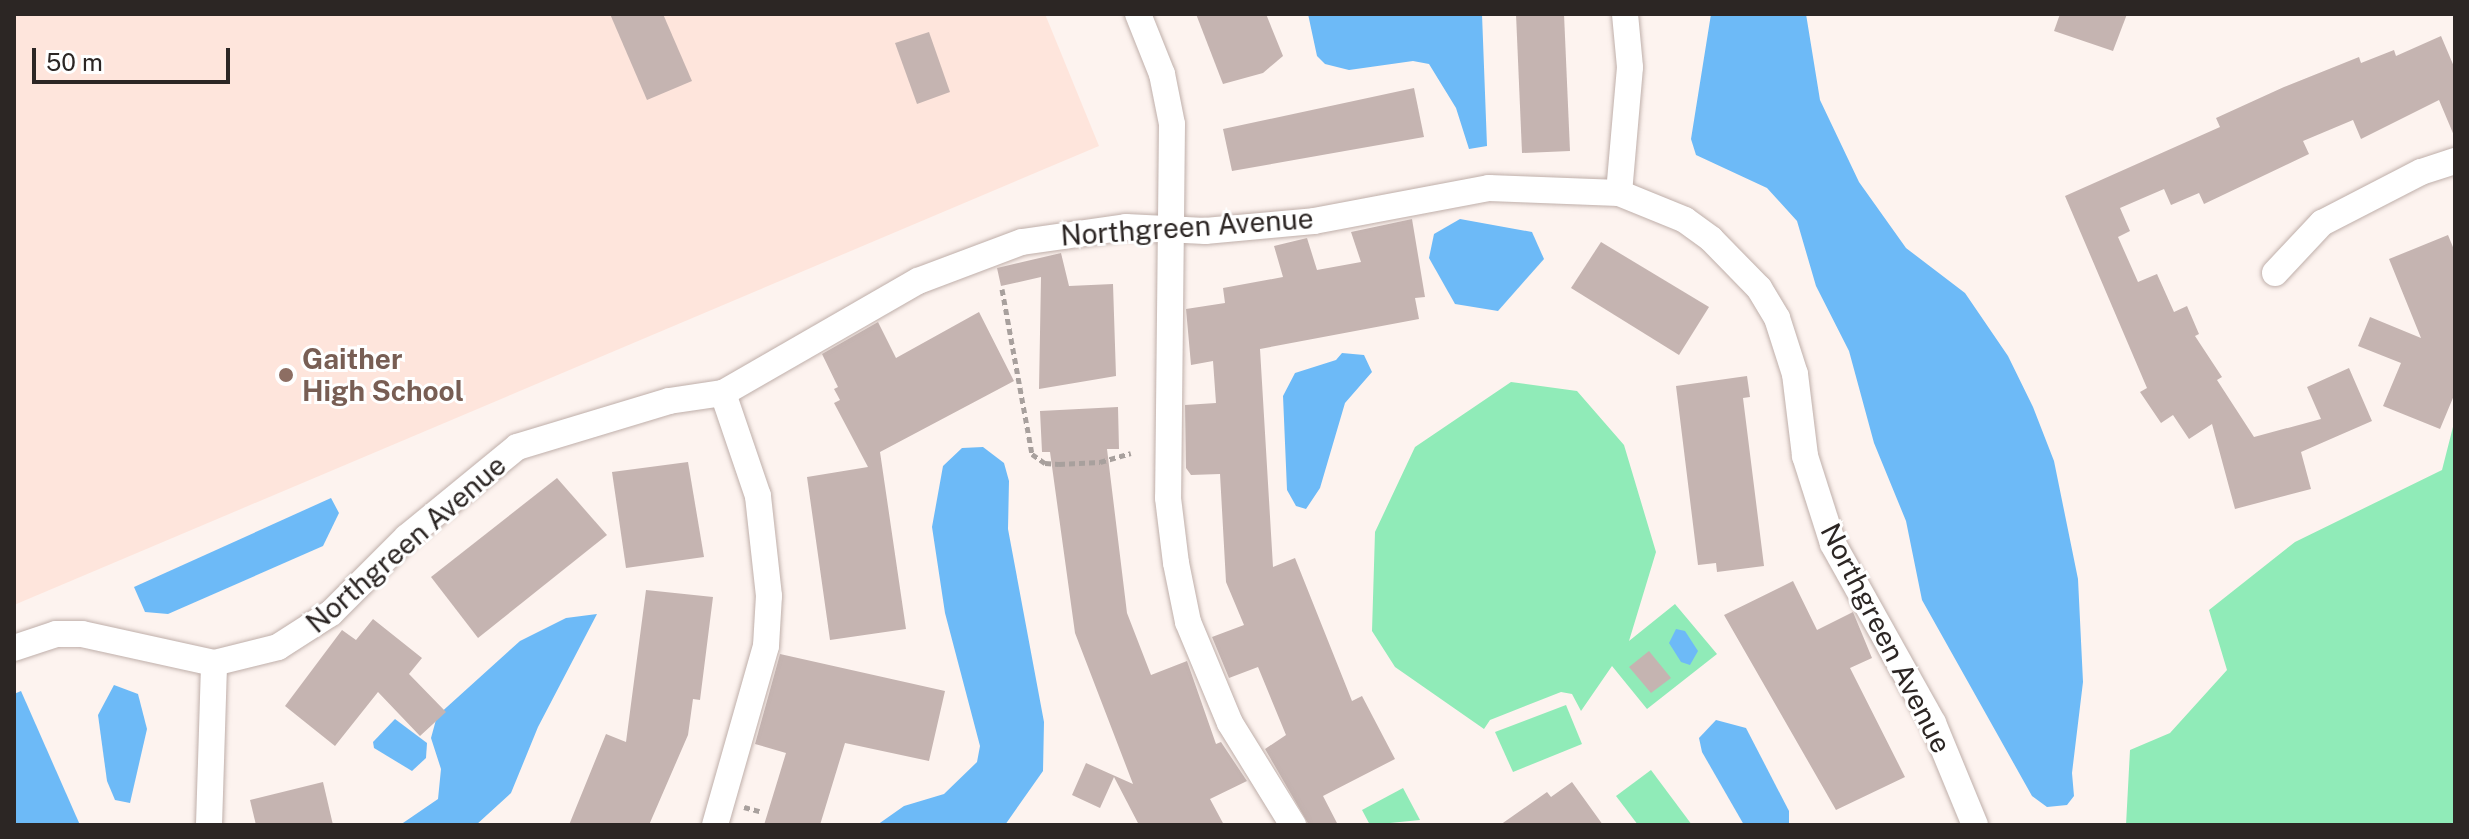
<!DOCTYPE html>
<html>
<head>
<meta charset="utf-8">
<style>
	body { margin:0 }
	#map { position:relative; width:2469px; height:839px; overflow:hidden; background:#fdf3ef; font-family:"Public Sans",sans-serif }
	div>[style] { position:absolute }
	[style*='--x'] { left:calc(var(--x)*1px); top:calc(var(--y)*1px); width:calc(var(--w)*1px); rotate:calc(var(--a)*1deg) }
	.built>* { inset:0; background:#fee5dc }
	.green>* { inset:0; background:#90ebb8 }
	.water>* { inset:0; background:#6dbaf7 }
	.building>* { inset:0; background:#c5b4b1 }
	.path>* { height:5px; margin-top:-2.5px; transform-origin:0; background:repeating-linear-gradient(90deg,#a8a09d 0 6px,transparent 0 10px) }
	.roads { filter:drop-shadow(0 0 2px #bfafaa) drop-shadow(0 0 2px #bfafaa) }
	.street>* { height:26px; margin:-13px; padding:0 13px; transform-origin:13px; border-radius:13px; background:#fff }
	.dots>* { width:22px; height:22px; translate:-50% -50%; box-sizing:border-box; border:4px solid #fff; border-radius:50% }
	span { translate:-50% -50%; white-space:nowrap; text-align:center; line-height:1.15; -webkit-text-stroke:6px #fff; paint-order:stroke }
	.street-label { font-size:28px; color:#2c2624 }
	.education-label { font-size:28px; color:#785e54; font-weight:700 }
	.left { translate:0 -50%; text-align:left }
	.frame { position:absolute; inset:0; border:16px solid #2c2624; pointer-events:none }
	.scale { position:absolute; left:32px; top:48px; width:198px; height:36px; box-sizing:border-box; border:4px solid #2c2624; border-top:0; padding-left:10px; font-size:24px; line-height:28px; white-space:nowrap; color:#2c2624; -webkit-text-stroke:6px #fff; paint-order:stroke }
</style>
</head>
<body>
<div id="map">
	<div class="built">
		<i style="clip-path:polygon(14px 14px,1045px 14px,1099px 146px,14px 605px)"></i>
	</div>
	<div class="green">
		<i style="clip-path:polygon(1511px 382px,1577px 391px,1624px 445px,1656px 552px,1629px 641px,1675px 604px,1717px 654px,1647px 709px,1612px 666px,1581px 711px,1572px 694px,1561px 692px,1490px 720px,1484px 729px,1395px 667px,1372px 631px,1375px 532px,1415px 447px)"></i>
		<i style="clip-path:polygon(2455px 419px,2455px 825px,2126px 825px,2130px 750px,2170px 733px,2227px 670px,2209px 610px,2295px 542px,2442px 470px)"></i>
		<i style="clip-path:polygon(1566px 705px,1582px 744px,1513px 772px,1495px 732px)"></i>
		<i style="clip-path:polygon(1651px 770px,1692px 825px,1638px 825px,1616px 796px)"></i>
		<i style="clip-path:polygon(1403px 788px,1420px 820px,1370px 825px,1362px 810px)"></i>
	</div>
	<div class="water">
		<i style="clip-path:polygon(1308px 14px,1482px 14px,1487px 146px,1469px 149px,1456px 108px,1429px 64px,1413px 61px,1349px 70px,1325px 64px,1317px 56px)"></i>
		<i style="clip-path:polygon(1711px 14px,1806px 14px,1820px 100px,1859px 182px,1906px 248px,1965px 293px,2008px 356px,2033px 407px,2054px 461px,2078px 579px,2083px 682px,2072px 773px,2074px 796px,2067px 805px,2047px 807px,2032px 796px,1922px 600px,1906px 521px,1874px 443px,1849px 351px,1816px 286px,1797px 221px,1767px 188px,1696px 155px,1691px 139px)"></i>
		<i style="clip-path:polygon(1460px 219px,1532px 232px,1544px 259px,1498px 311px,1455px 304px,1429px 258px,1434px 234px)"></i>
		<i style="clip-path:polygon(1342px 353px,1364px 355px,1372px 372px,1345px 403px,1320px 488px,1306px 509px,1296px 506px,1287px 490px,1283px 396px,1295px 373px,1336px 360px)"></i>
		<i style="clip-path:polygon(983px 447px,1004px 463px,1009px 481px,1008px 529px,1044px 722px,1043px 771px,1005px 825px,877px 825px,904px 806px,944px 794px,977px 762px,980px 746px,945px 613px,932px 527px,943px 466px,962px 448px)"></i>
		<i style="clip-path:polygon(331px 498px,339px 513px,323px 546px,168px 614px,145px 612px,134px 587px)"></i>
		<i style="clip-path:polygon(597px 614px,538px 727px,511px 793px,476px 825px,400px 825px,438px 799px,441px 769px,431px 738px,437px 716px,520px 641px,566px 618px)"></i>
		<i style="clip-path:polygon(1676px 629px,1685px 631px,1698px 651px,1690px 665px,1681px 662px,1669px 643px)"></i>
		<i style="clip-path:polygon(114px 685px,138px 694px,147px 729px,130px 803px,115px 800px,107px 781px,98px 715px)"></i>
		<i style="clip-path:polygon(21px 691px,80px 825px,14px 825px,14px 694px)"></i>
		<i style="clip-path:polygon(395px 719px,427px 743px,426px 758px,412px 771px,374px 748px,373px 742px)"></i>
		<i style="clip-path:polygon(1716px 720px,1746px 728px,1789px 811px,1789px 825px,1744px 825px,1702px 752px,1699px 738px)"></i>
	</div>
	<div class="building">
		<i style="clip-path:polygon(610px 14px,663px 14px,692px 81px,647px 100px)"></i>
		<i style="clip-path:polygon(1196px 14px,1266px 14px,1283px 56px,1263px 73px,1223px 84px)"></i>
		<i style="clip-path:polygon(1516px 14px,1564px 14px,1570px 151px,1522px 153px)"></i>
		<i style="clip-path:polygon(2060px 14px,2127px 14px,2113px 51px,2054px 31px)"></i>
		<i style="clip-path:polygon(929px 32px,950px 92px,917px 104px,895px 43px)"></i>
		<i style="clip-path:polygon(2441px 36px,2455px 69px,2455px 138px,2439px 100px,2361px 139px,2353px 120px,2303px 141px,2309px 154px,2204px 204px,2199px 193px,2171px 205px,2164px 189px,2120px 208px,2130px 231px,2118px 237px,2138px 282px,2157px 274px,2174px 312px,2187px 306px,2199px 334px,2195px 336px,2222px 377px,2217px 380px,2254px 437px,2321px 419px,2307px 387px,2349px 368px,2372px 421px,2301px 452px,2311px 489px,2235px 509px,2212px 424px,2189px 439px,2173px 415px,2161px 423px,2140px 392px,2147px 388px,2065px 196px,2220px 127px,2216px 118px,2284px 87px,2359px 57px,2361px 63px,2394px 50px,2396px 56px)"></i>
		<i style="clip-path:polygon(1414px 88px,1424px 137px,1232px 171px,1223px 129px)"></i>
		<i style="clip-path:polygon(1412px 219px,1425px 297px,1415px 298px,1419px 319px,1260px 349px,1273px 567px,1295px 558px,1352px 701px,1362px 696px,1395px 759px,1323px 796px,1338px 825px,1309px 825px,1265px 749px,1286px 735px,1258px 667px,1229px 678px,1212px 637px,1244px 625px,1226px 582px,1220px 474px,1191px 475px,1186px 468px,1185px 405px,1216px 403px,1213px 361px,1191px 365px,1186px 309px,1225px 303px,1223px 288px,1283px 277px,1274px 246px,1307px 238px,1317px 270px,1361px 262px,1351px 232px)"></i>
		<i style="clip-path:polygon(2448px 235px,2455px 252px,2455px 393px,2440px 429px,2383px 406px,2401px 363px,2358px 346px,2370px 317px,2421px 338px,2389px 259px)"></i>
		<i style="clip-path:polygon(1601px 242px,1709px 307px,1679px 355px,1571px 288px)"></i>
		<i style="clip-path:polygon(1061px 253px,1069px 286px,1113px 284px,1116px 376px,1039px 389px,1041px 277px,1001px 286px,997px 268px)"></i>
		<i style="clip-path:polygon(979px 312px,1014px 381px,880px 452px,906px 629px,830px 640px,807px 477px,868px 467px,834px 403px,840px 400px,834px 389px,838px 387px,822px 354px,878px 322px,896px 358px)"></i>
		<i style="clip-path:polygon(1747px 376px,1750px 397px,1743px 398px,1764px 566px,1717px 572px,1716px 563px,1698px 565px,1676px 386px)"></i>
		<i style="clip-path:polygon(1118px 407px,1119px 449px,1107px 449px,1127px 613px,1151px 675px,1187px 661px,1216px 744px,1221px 742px,1247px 781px,1210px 799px,1224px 825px,1139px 825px,1114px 777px,1100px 808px,1072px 795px,1086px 763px,1133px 784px,1075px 633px,1050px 452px,1042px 452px,1040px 411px)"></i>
		<i style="clip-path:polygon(688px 462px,704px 557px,626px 568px,612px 472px)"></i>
		<i style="clip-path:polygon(557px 478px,607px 535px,478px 638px,431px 577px)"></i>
		<i style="clip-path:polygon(1793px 581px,1817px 630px,1853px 612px,1872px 658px,1850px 668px,1905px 777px,1836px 810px,1724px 615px)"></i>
		<i style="clip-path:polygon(646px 590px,713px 597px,700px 700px,693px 699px,688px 735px,649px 825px,569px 825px,606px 734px,626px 742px)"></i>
		<i style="clip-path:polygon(373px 619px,422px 658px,409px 674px,446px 712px,420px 736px,378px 692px,335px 746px,285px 706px,342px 630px,356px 640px)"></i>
		<i style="clip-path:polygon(1649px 651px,1671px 678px,1651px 693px,1629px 667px)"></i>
		<i style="clip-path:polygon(780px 654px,945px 691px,929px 761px,845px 743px,820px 825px,764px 825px,786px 753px,755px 744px)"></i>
		<i style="clip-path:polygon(323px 782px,333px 825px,256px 825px,250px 800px)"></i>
		<i style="clip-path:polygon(1572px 782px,1603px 825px,1500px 825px,1547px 792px,1551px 797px)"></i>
	</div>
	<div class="path">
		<i style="--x:1002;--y:289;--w:168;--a:79.7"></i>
		<i style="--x:1032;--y:454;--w:16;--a:35"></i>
		<i style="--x:1045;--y:463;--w:14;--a:4"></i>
		<i style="--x:1059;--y:464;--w:41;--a:-2.8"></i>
		<i style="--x:1100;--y:462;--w:32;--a:-16"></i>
		<i style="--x:744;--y:807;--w:16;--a:15"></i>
	</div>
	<div class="roads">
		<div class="street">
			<i style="--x:1138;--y:14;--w:65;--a:68.2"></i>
			<i style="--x:1162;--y:74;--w:51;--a:78.7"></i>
			<i style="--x:1172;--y:124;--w:374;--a:90.6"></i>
			<i style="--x:1168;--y:498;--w:65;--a:83"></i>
			<i style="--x:1176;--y:563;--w:60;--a:78.5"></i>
			<i style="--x:1188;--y:622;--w:109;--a:67.4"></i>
			<i style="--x:1230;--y:723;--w:120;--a:58.3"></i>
			<i style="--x:1619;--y:193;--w:126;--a:-85"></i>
			<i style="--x:1630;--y:67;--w:53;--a:-95.4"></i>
			<i style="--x:2275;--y:273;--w:69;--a:-46.8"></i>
			<i style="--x:2322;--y:223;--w:111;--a:-27.3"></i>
			<i style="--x:2421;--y:172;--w:36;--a:-18"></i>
			<i style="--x:14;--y:648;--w:44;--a:-18.4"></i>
			<i style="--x:56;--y:634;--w:26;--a:0"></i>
			<i style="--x:82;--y:634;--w:135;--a:12.4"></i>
			<i style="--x:214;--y:663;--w:66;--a:-14"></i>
			<i style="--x:278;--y:647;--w:63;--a:-32.7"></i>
			<i style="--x:331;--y:613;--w:107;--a:-45"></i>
			<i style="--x:407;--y:537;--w:142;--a:-39.3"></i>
			<i style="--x:517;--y:447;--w:159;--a:-16.8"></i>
			<i style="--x:669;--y:401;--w:55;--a:-8.4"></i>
			<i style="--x:723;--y:393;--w:225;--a:-29.9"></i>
			<i style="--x:918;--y:281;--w:111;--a:-20.6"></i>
			<i style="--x:1022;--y:242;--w:105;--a:-8.2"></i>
			<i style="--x:1126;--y:227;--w:79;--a:2.9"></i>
			<i style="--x:1205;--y:231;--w:109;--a:-5.2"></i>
			<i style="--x:1314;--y:221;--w:178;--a:-10.7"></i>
			<i style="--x:1489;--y:188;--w:130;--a:2.2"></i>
			<i style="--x:1619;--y:193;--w:71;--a:22.2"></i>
			<i style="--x:1685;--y:220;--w:32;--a:36"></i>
			<i style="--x:1711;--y:239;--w:69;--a:45.6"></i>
			<i style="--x:1759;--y:288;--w:35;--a:59"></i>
			<i style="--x:1777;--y:318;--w:59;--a:72.2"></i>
			<i style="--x:1795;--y:374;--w:83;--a:83"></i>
			<i style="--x:1805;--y:456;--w:92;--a:72.3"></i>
			<i style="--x:1833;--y:544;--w:205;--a:60.8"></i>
			<i style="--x:1933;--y:723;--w:110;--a:67.6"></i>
			<i style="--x:209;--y:825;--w:162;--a:-88.2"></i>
			<i style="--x:715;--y:825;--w:186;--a:-74.1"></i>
			<i style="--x:766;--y:646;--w:50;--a:-86.6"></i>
			<i style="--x:769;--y:596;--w:101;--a:-96.3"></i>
			<i style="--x:758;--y:496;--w:109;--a:-108.8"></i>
		</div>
	</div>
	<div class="dots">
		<i style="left:286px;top:375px;background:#8d6e63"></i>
	</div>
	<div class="street-label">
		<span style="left:1187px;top:227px;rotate:-4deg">Northgreen Avenue</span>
		<span style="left:406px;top:544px;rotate:-41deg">Northgreen Avenue</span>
		<span style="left:1886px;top:638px;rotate:63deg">Northgreen Avenue</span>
	</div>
	<div class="education-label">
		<span class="left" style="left:302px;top:375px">Gaither<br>High School</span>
	</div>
	<div class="frame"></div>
	<div class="scale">50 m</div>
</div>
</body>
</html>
